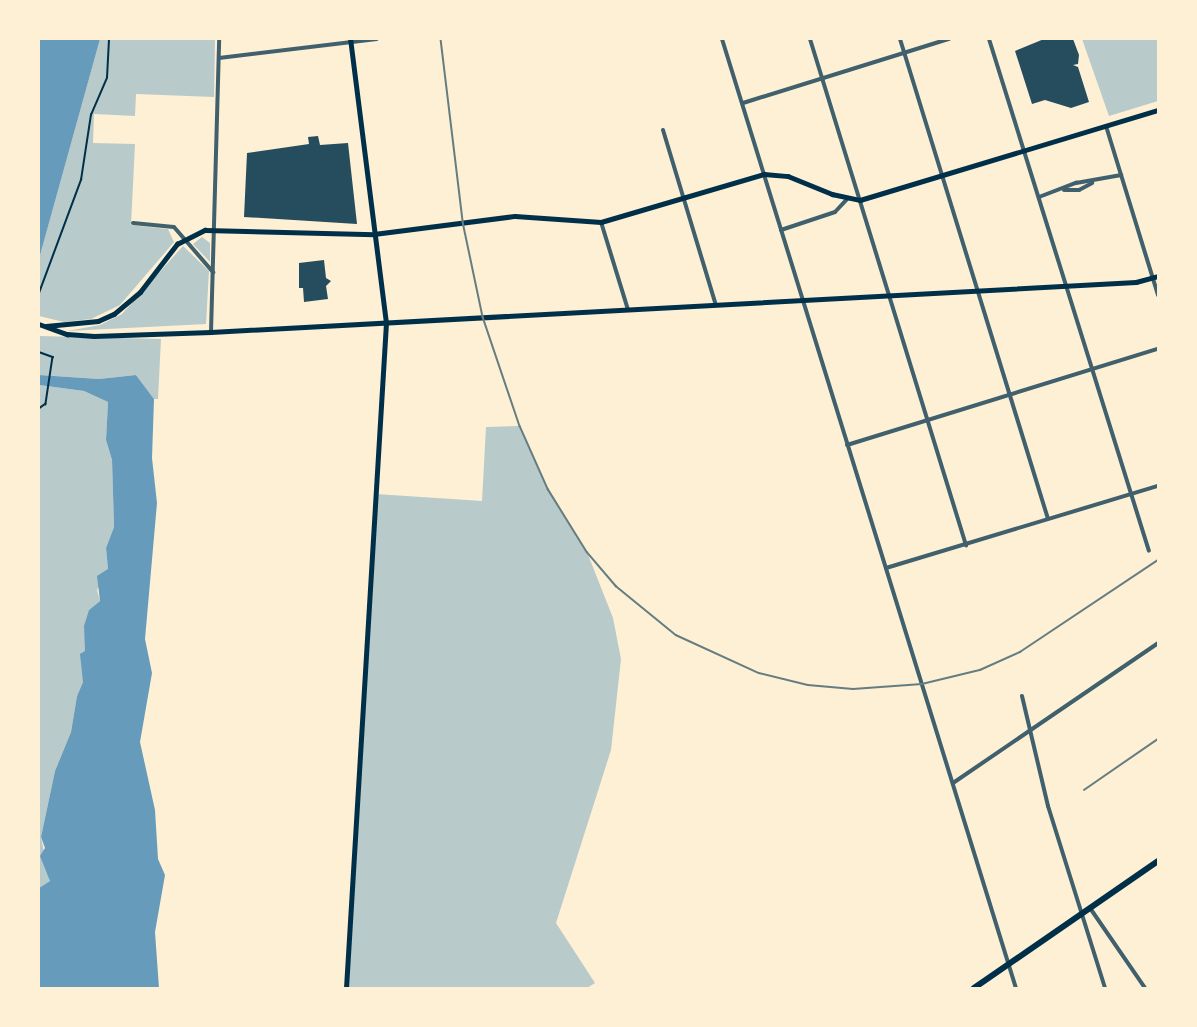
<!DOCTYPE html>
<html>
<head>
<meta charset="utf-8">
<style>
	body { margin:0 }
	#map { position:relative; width:1197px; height:1027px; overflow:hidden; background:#fdf0d5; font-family:Spectral,serif }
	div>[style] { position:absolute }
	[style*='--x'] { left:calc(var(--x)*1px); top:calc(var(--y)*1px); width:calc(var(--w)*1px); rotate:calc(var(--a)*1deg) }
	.green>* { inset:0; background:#b9caca }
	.water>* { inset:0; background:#669bbc }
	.building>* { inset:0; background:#264d5e }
	.path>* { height:1.5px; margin:-0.75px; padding:0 0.75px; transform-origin:0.75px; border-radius:0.75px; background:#003049 }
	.minor>* { height:4px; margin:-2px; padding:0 2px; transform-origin:2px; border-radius:2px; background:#3f606c }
	.secondary>* { height:4.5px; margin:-2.25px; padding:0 2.25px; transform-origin:2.25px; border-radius:2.25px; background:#003049 }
	.primary>* { height:5px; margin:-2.5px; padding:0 2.5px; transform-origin:2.5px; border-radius:2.5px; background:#003049 }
	.trunk>* { height:6px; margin:-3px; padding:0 3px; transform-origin:3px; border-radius:3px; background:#003049 }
	.rail>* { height:1.5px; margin:-0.75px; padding:0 0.75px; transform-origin:0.75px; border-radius:0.75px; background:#657d81 }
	span { translate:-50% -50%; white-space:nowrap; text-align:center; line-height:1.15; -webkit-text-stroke:6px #fdf0d5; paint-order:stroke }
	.frame { position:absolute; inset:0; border:40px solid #fdf0d5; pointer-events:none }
</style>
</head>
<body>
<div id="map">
	<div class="green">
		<i style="clip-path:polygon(100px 39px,215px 39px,214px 97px,136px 94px,135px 116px,94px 114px,93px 143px,135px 144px,131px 225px,168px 229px,174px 242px,120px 305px,91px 319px,64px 322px,39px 316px,39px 259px)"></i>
		<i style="clip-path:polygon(1082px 39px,1158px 39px,1158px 101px,1109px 116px)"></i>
		<i style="clip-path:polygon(202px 237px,210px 243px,210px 262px,193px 244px)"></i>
		<i style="clip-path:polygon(183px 246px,209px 271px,206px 324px,67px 331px,100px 325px,122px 314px)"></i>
		<i style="clip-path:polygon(39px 336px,161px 339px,158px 399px,154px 399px,136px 375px,99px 379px,39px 375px)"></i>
		<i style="clip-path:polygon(39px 385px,84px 391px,108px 402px,106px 440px,112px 460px,114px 527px,106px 548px,108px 569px,97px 590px,100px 601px,89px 610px,83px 682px,77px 696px,71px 732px,55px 771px,41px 837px,50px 881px,39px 888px)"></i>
		<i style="clip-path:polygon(520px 426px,548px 489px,587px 552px,613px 618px,621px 659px,611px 750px,556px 923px,595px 983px,587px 988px,346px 988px,376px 494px,482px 501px,486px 427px)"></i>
	</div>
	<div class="water">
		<i style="clip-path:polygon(39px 39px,100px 39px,39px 259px)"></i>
		<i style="clip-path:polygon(39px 375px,99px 379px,136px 375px,154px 399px,152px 458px,157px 503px,145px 639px,152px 673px,140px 742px,155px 810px,158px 859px,165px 875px,155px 932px,159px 988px,39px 988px,39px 888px,50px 881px,40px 856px,45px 848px,41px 837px,55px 771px,71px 732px,77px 696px,83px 682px,80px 654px,85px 651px,84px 626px,89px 610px,100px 601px,97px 576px,108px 569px,106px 548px,114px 527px,112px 460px,106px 440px,108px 402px,84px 391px,39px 385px)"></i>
	</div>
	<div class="building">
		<i style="clip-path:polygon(1044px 39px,1073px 39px,1079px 55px,1078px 64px,1073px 65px,1078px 67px,1089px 102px,1071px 108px,1045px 100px,1032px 104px,1015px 51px)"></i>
		<i style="clip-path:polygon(318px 136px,320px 145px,348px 143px,357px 224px,244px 217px,247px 153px,309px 144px,308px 137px)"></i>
		<i style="clip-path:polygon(324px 260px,326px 278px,331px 281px,326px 286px,328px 299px,304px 302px,303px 288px,299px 288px,299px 263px)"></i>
	</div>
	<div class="path">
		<i style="--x:39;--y:293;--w:121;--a:-69.6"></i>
		<i style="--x:81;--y:180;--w:66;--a:-81.3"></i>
		<i style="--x:91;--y:115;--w:40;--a:-66.6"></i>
		<i style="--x:107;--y:78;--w:39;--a:-87"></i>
		<i style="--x:39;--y:352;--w:15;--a:20"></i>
		<i style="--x:53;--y:357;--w:48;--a:98.5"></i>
		<i style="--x:46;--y:404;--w:9;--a:144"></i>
	</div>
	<div class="minor">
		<i style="--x:722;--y:39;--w:993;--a:72.79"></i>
		<i style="--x:810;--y:39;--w:530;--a:72.87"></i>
		<i style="--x:900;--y:39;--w:502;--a:72.86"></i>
		<i style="--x:989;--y:39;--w:536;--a:72.65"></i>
		<i style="--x:219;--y:58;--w:159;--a:-6.9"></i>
		<i style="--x:743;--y:103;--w:216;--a:-17.3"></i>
		<i style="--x:1106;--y:126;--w:177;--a:72.9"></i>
		<i style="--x:663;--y:130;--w:183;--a:73.2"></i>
		<i style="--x:1064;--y:190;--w:15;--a:0"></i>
		<i style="--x:1079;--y:190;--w:15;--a:-28"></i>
		<i style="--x:1039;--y:197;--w:40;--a:-21"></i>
		<i style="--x:1076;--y:183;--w:46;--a:-10.1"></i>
		<i style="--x:601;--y:222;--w:92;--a:72.9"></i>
		<i style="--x:133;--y:223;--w:41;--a:5.6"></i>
		<i style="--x:174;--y:227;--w:60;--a:49.1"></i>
		<i style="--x:781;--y:230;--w:57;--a:-18.4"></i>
		<i style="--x:835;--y:212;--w:19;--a:-47"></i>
		<i style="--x:211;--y:332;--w:293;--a:-88.4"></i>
		<i style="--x:847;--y:445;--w:325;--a:-17.2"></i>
		<i style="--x:886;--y:568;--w:284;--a:-16.8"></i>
		<i style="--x:1022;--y:696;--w:113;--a:76.7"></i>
		<i style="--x:1048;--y:806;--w:191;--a:72.6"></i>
		<i style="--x:953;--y:783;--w:248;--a:-34.3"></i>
		<i style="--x:1090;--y:908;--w:97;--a:55.5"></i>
	</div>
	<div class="secondary">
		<i style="--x:39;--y:324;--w:30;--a:20"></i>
		<i style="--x:67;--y:334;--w:27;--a:4"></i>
		<i style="--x:94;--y:336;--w:117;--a:-2"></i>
		<i style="--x:211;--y:332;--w:926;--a:-3.09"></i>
		<i style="--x:1136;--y:282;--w:23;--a:-15"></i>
		<i style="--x:46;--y:326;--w:52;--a:-5.5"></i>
		<i style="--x:98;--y:321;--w:17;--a:-24"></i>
		<i style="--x:114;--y:314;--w:34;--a:-40"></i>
		<i style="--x:140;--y:292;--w:61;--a:-52.4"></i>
		<i style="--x:177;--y:244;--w:31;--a:-27"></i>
		<i style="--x:205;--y:230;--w:169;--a:1.4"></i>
		<i style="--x:374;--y:234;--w:142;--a:-7.3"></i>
		<i style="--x:515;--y:216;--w:86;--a:4"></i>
		<i style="--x:601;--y:222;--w:170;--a:-16.4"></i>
		<i style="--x:764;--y:174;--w:24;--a:5"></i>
		<i style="--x:788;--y:176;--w:48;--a:22.2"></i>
		<i style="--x:832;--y:194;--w:29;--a:12"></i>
		<i style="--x:860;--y:200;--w:311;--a:-16.8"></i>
	</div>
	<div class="primary">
		<i style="--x:346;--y:988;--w:666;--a:-86.56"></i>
		<i style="--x:386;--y:323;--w:286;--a:-97.2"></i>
	</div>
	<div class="trunk">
		<i style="--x:974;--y:988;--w:224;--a:-34.6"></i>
	</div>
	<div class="rail">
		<i style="--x:441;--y:39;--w:184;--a:83.1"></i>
		<i style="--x:463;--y:222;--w:97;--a:78.1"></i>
		<i style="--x:483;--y:317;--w:115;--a:71.3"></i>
		<i style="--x:520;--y:426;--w:69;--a:66"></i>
		<i style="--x:548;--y:489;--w:74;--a:58.2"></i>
		<i style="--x:587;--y:552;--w:45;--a:49.5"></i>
		<i style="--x:616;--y:586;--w:77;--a:39.2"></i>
		<i style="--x:676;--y:635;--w:91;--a:24.6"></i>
		<i style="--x:759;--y:673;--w:50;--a:13.8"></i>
		<i style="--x:808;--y:685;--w:45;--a:5.1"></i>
		<i style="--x:853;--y:689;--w:69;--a:-4.1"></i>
		<i style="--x:922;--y:684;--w:60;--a:-13.6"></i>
		<i style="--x:980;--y:670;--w:44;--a:-24.2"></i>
		<i style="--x:1020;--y:652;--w:166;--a:-33.7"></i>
		<i style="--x:1084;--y:790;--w:90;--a:-34.6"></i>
	</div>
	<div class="frame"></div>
</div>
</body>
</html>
